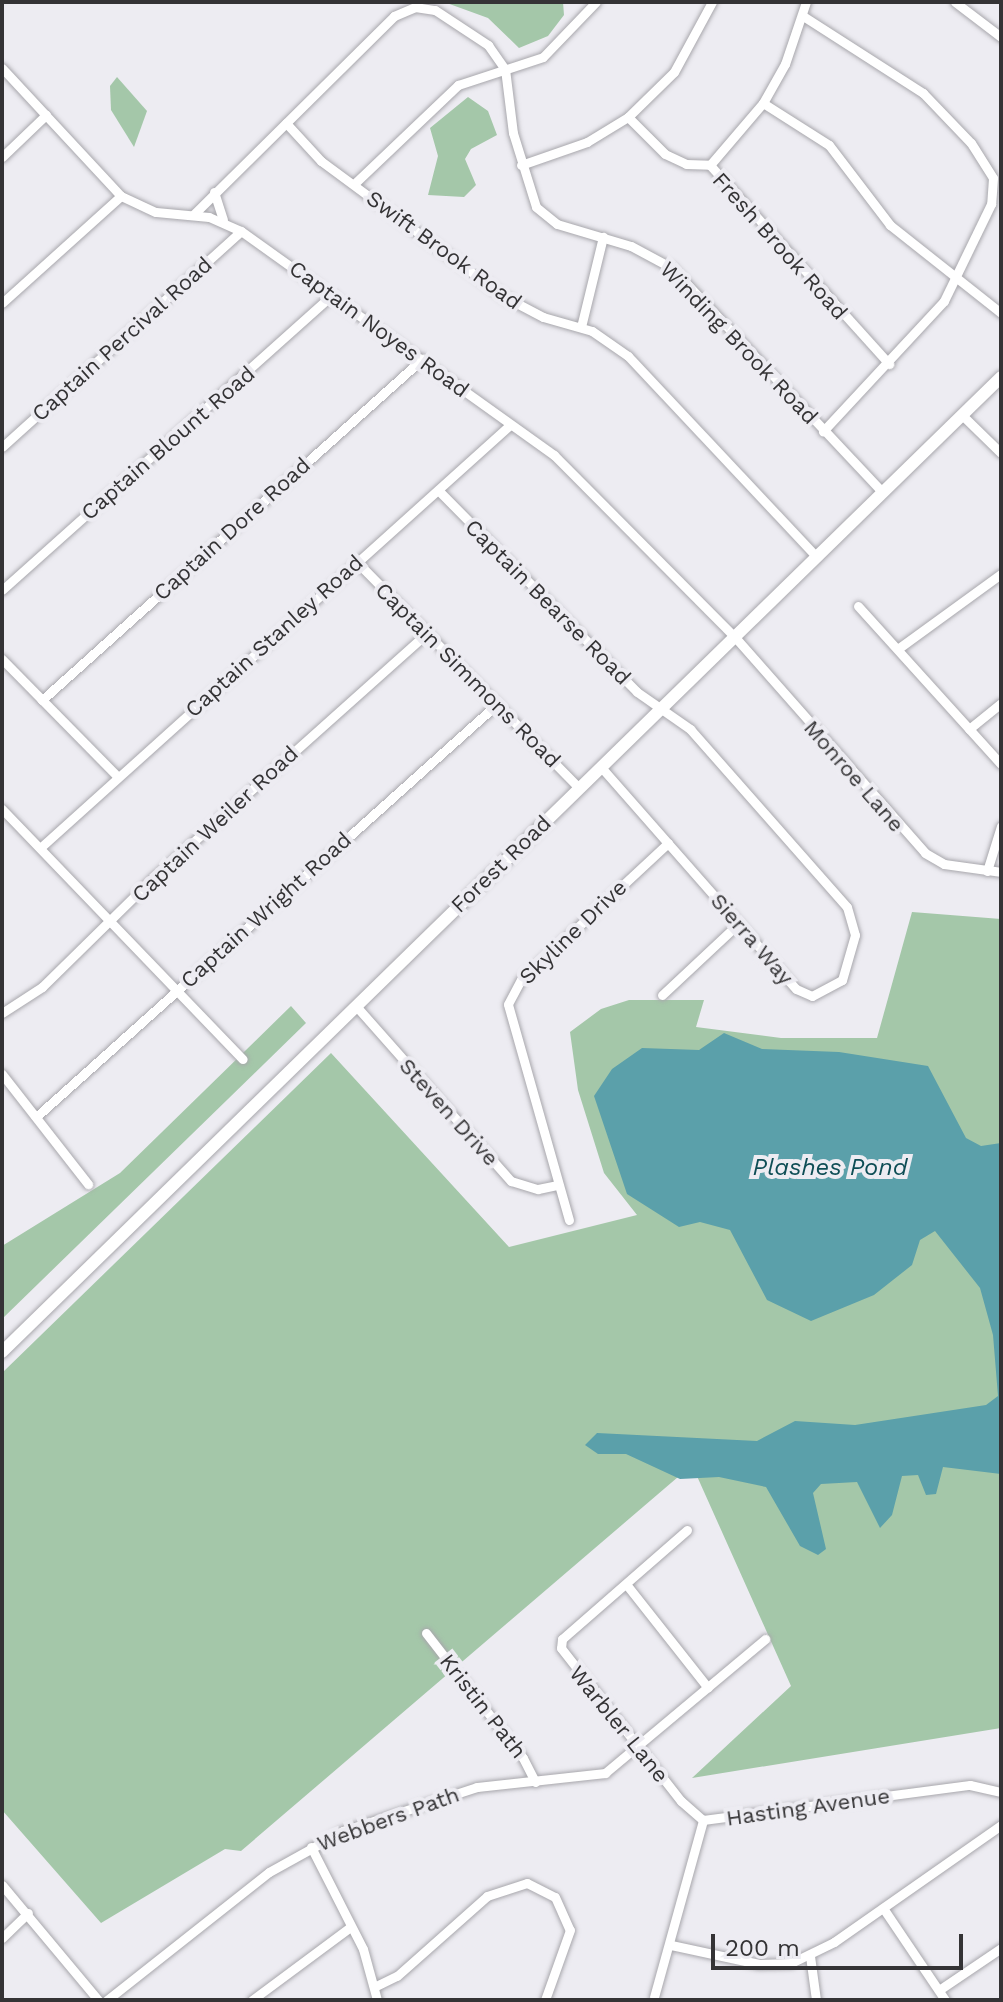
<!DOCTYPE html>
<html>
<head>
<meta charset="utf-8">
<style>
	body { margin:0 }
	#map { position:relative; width:1003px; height:2002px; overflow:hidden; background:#edecf2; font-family:"Work Sans",sans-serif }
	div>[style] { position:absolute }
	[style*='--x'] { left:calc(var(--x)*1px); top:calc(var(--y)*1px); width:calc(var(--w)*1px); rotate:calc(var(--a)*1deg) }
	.green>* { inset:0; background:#a4c7a9 }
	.water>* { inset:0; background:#5ba0aa }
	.roads { filter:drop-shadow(0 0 2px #a8a7ac) drop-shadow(0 0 2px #a8a7ac) }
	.street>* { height:9px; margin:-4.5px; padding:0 4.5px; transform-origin:4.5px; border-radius:4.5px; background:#fff }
	.secondary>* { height:12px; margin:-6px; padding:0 6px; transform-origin:6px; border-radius:6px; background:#fff }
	span { translate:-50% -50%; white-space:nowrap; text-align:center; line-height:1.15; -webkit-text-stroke:8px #edecf2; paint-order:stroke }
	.street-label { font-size:22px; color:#343335 }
	.water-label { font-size:24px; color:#0e4d55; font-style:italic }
	.frame { position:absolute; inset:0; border:4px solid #343335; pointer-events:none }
	.scale { position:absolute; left:711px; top:1934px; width:252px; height:36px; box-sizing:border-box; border:4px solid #343335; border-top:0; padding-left:10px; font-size:24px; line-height:28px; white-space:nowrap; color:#343335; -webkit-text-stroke:6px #edecf2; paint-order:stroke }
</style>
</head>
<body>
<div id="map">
	<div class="green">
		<i style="clip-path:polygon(444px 2px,563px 2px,564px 15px,548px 36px,519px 48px,488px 18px)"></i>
		<i style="clip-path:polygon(117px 77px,147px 111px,134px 147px,111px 110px,110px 86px)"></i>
		<i style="clip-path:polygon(468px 97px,488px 111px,497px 135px,471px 149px,465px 159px,476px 185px,464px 197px,428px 195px,438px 156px,430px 128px)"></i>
		<i style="clip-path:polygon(912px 912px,1001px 919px,1001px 1728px,692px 1778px,791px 1686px,692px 1465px,241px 1851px,225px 1849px,101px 1923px,2px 1810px,2px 1373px,331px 1053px,509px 1247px,637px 1215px,604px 1173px,578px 1090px,570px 1032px,601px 1009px,629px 1000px,704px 1000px,696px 1027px,781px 1038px,877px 1038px)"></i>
		<i style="clip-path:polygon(291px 1006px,306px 1023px,2px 1319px,2px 1246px,120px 1173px)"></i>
	</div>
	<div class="water">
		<i style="clip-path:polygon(724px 1033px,762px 1049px,839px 1052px,928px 1066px,966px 1138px,981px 1146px,1001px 1143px,1001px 1474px,943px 1467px,936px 1494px,926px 1495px,918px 1475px,902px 1476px,892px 1515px,880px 1528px,857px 1482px,821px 1484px,813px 1493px,826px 1549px,818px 1555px,800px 1546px,766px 1487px,719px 1477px,680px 1479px,626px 1454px,598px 1454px,585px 1445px,597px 1433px,757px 1441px,795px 1421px,855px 1425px,986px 1405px,998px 1396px,993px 1335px,980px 1288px,935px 1231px,920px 1240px,912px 1265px,874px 1295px,811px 1321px,767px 1300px,730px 1230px,700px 1222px,679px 1227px,627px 1194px,594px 1096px,612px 1069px,642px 1048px,699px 1050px)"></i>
	</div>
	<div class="roads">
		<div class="street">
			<i style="--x:955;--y:2;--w:58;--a:37.3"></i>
			<i style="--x:803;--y:16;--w:143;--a:32.7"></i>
			<i style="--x:923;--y:93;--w:69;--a:46.2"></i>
			<i style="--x:971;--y:143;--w:41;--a:57.8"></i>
			<i style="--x:993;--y:178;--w:26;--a:94"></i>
			<i style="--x:991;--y:204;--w:108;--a:115.9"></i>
			<i style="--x:944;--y:301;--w:178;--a:132.9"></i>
			<i style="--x:2;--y:68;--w:175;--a:47.1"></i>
			<i style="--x:121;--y:196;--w:38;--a:25"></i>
			<i style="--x:156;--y:212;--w:53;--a:5.4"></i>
			<i style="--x:209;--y:217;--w:35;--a:24"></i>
			<i style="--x:241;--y:231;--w:385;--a:35.6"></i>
			<i style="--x:554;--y:455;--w:255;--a:45.2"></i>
			<i style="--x:734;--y:636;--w:289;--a:48.6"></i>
			<i style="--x:925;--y:853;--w:22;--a:30"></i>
			<i style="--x:944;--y:864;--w:58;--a:8"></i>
			<i style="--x:763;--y:103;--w:78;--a:32.5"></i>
			<i style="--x:829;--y:145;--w:101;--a:52.7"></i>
			<i style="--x:890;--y:225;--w:142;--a:38.4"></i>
			<i style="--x:628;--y:117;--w:52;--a:45"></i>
			<i style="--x:665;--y:154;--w:23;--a:25"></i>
			<i style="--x:686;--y:164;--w:24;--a:2"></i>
			<i style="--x:710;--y:165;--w:268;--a:48"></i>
			<i style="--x:286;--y:123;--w:52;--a:47.4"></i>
			<i style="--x:321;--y:161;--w:229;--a:36.5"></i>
			<i style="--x:505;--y:297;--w:43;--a:27.8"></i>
			<i style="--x:543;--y:317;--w:51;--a:15.9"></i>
			<i style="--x:592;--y:331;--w:44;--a:34.8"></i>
			<i style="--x:628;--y:356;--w:276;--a:46.8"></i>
			<i style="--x:2;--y:157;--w:61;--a:-43.7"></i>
			<i style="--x:521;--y:165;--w:70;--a:-19.2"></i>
			<i style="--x:587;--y:142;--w:48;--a:-31.4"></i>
			<i style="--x:628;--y:117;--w:64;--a:-44.4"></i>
			<i style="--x:674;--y:72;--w:80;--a:-61.5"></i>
			<i style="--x:710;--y:165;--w:82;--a:-49.5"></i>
			<i style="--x:763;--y:103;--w:45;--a:-60.6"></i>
			<i style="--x:785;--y:64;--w:65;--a:-71.3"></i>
			<i style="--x:354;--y:184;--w:144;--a:-43.6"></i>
			<i style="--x:458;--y:85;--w:89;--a:-18.2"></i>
			<i style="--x:543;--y:57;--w:76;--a:-46.1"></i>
			<i style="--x:214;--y:192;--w:29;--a:72"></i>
			<i style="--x:193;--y:215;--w:283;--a:-44.7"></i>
			<i style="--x:394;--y:16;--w:23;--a:-23"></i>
			<i style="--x:415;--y:7;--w:20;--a:9"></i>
			<i style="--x:435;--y:10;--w:64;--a:33.4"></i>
			<i style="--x:488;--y:45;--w:29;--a:55"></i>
			<i style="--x:505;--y:69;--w:64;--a:82.9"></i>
			<i style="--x:513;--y:133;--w:77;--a:72.7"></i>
			<i style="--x:536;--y:207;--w:27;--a:39"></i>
			<i style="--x:557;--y:224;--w:77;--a:16.6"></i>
			<i style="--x:631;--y:246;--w:47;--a:28.2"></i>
			<i style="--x:672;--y:268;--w:307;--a:46.8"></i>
			<i style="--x:2;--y:303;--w:160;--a:-42"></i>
			<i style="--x:581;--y:327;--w:93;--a:-76.3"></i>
			<i style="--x:962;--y:415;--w:54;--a:44.3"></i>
			<i style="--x:2;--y:447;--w:322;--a:-42.1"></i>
			<i style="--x:439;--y:491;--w:282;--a:45.4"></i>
			<i style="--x:637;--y:692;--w:65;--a:34.9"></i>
			<i style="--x:690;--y:729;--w:237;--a:48.6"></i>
			<i style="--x:847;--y:907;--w:29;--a:74"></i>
			<i style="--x:855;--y:935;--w:47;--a:106.1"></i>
			<i style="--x:842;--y:980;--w:34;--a:152"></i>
			<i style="--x:812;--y:996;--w:17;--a:-156"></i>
			<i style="--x:796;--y:989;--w:295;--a:-131.3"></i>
			<i style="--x:357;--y:562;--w:317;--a:45.5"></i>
			<i style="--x:2;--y:590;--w:443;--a:-41.8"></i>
			<i style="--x:858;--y:606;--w:213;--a:47.9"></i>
			<i style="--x:899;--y:648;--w:126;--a:-36"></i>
			<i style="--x:2;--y:659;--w:164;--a:45.5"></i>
			<i style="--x:42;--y:700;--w:511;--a:-41.9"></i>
			<i style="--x:969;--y:729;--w:41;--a:-39.1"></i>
			<i style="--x:2;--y:809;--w:347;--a:46.1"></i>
			<i style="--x:40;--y:848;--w:632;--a:-41.99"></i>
			<i style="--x:987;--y:871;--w:47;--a:-72.7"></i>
			<i style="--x:662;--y:995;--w:105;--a:-43.1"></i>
			<i style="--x:356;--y:1006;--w:234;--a:48.5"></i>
			<i style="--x:511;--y:1181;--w:28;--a:17"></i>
			<i style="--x:538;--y:1189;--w:19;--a:-12"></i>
			<i style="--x:2;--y:1013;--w:48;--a:-33"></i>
			<i style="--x:42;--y:987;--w:157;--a:-44.5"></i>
			<i style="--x:154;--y:877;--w:366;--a:-41.8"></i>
			<i style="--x:2;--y:1074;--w:140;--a:52"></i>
			<i style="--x:36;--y:1117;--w:619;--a:-41.86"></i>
			<i style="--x:569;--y:1220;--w:224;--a:-105.8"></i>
			<i style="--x:508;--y:1004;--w:27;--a:-62"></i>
			<i style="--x:521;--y:980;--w:201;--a:-43"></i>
			<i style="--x:687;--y:1530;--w:166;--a:138.9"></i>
			<i style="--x:562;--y:1639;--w:9;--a:96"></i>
			<i style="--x:561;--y:1648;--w:194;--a:51.9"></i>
			<i style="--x:681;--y:1801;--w:29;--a:41"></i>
			<i style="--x:626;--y:1584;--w:132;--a:51.7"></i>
			<i style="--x:426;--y:1633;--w:158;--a:52.2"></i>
			<i style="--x:523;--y:1758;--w:27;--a:63"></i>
			<i style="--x:311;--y:1847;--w:114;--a:63"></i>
			<i style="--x:363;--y:1949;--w:53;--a:74.6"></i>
			<i style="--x:2;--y:1885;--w:150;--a:50.1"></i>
			<i style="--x:883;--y:1908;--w:111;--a:56"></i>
			<i style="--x:2;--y:1938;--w:36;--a:-44"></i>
			<i style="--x:671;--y:1945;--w:90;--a:12.2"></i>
			<i style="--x:759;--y:1964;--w:32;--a:-2"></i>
			<i style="--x:791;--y:1963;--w:48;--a:-26"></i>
			<i style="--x:834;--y:1942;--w:204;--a:-35"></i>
			<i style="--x:810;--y:1956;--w:44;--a:82.2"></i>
			<i style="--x:374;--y:1987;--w:25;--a:-26"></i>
			<i style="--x:397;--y:1976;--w:120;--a:-41.6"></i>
			<i style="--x:487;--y:1896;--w:42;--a:-18"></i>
			<i style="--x:527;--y:1883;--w:31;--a:27"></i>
			<i style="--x:555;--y:1897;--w:36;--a:66"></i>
			<i style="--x:570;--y:1930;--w:74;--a:109.7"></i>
			<i style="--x:939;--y:1990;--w:75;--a:-34.1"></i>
			<i style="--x:654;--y:1997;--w:184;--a:-74.5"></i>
			<i style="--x:703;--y:1820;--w:269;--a:-7.5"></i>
			<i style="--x:970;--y:1785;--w:32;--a:13"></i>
			<i style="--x:107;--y:2000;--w:206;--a:-38.3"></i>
			<i style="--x:269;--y:1872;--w:85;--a:-29"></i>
			<i style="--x:343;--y:1831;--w:141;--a:-18.2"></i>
			<i style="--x:477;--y:1787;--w:129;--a:-6.2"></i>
			<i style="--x:605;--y:1773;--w:209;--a:-39.9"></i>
			<i style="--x:252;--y:2000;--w:121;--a:-36.6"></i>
		</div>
		<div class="secondary">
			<i style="--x:2;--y:1352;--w:1396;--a:-44.3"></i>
		</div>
	</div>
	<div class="street-label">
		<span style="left:780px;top:246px;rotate:48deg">Fresh Brook Road</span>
		<span style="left:444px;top:250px;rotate:36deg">Swift Brook Road</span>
		<span style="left:379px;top:329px;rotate:36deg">Captain Noyes Road</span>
		<span style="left:122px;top:339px;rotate:-42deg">Captain Percival Road</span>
		<span style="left:739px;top:343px;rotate:46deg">Winding Brook Road</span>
		<span style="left:168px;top:443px;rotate:-41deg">Captain Blount Road</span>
		<span style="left:232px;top:529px;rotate:-42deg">Captain Dore Road</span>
		<span style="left:548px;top:602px;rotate:45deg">Captain Bearse Road</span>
		<span style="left:274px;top:636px;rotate:-42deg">Captain Stanley Road</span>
		<span style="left:468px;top:675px;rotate:45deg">Captain Simmons Road</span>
		<span style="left:854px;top:776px;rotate:49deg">Monroe Lane</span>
		<span style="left:215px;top:824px;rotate:-43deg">Captain Weiler Road</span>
		<span style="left:501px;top:864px;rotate:-44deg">Forest Road</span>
		<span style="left:266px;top:910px;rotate:-42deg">Captain Wright Road</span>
		<span style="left:573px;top:932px;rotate:-44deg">Skyline Drive</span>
		<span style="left:752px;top:939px;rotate:49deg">Sierra Way</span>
		<span style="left:449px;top:1112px;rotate:48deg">Steven Drive</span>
		<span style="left:483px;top:1706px;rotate:52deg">Kristin Path</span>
		<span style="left:619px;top:1724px;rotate:51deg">Warbler Lane</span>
		<span style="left:808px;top:1807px;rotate:-8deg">Hasting Avenue</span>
		<span style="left:388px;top:1819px;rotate:-20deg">Webbers Path</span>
	</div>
	<div class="water-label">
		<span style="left:830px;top:1168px">Plashes Pond</span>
	</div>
	<div class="frame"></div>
	<div class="scale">200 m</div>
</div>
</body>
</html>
